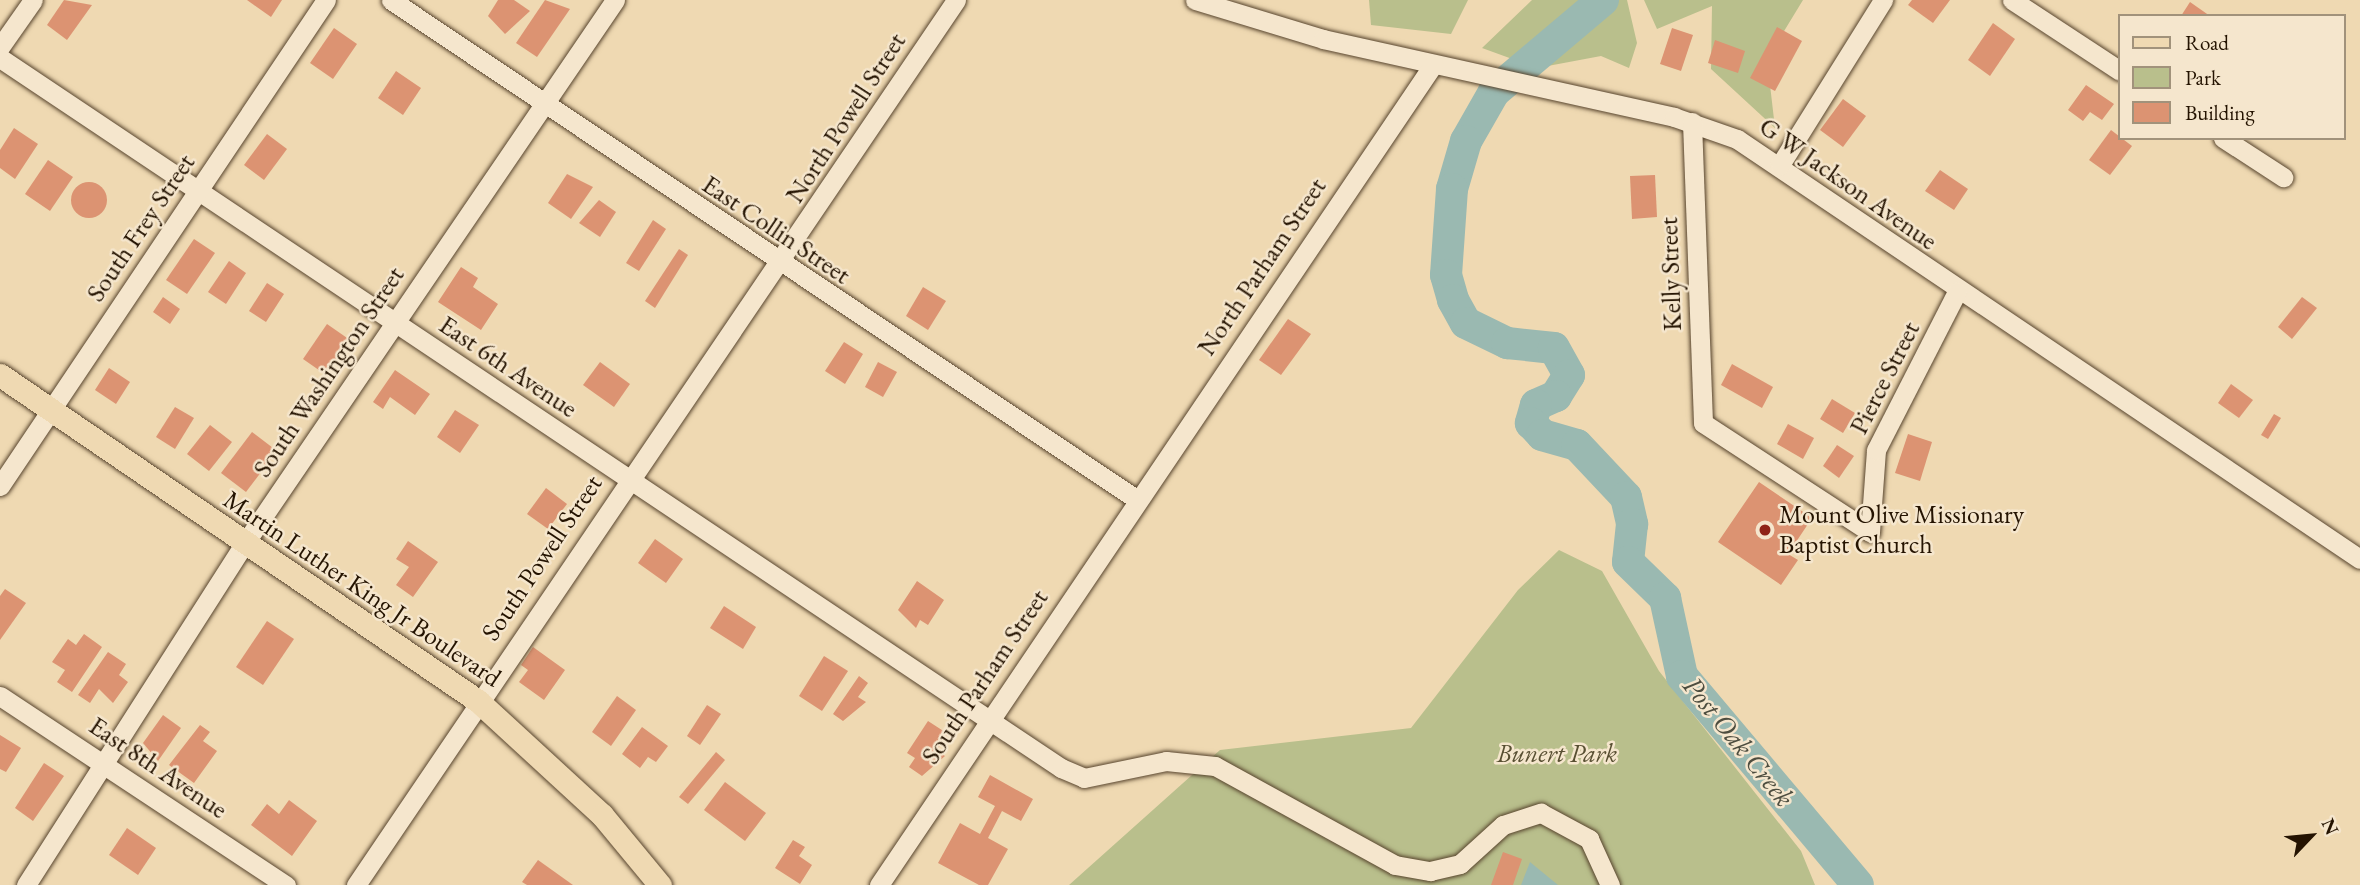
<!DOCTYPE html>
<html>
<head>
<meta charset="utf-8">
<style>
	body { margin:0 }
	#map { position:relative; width:2360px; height:885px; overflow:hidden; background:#efd9b2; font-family:"EB Garamond",serif }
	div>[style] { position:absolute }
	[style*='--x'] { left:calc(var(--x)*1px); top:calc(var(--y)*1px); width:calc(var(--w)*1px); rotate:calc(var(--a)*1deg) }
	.green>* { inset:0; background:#b9bf8c }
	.water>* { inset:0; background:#9ab9b1 }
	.river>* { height:32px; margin:-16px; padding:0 16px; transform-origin:16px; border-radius:16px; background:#9ab9b1 }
	.building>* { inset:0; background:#dc9372 }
	.round { border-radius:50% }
	.roads { filter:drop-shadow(0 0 2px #57442d) drop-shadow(0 0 2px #57442d) }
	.minor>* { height:19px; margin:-9.5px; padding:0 9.5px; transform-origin:9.5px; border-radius:9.5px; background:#f5e6cd }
	.major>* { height:23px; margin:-11.5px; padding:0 11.5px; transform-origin:11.5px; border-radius:11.5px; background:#efd9b2 }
	.dots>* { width:19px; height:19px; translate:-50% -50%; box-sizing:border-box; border:4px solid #f5e6cd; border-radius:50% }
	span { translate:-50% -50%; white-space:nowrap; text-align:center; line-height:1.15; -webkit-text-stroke:5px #f5e6cd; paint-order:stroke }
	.street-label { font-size:26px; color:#241301 }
	.poi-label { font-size:26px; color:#241301 }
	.left { translate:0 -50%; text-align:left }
	.park-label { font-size:26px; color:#584f32; font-style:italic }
	.water-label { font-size:28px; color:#4d4d3f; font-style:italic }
	.legend { position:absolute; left:2118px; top:14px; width:228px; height:126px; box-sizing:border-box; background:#f5e6cd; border:2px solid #a1927b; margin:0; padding:9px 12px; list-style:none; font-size:21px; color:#241301 }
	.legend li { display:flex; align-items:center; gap:14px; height:35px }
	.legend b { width:35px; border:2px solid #a1927b }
	.north { position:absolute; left:2276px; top:801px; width:70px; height:70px; -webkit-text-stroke:5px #f5e6cd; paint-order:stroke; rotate:64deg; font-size:19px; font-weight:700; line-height:28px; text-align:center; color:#241301 }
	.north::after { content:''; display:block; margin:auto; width:24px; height:32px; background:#241301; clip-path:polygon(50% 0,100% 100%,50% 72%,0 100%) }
</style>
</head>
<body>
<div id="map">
	<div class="green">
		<i style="clip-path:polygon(1369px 0,1468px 0,1451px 34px,1371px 25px)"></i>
		<i style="clip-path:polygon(1532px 0,1627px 0,1637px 43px,1629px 68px,1601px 56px,1537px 68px,1482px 48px)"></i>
		<i style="clip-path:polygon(1644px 0,1803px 0,1767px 59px,1775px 128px,1711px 69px,1712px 6px,1657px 29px)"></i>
		<i style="clip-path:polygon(1559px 550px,1602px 571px,1659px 671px,1801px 851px,1815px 885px,1069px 885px,1220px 750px,1411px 728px,1518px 590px)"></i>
	</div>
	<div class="water">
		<i style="clip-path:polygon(1530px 862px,1558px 885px,1521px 885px)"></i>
	</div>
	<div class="river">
		<i style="--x:1603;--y:0;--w:143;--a:139.8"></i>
		<i style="--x:1494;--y:92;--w:56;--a:119.7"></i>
		<i style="--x:1466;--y:141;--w:50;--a:106.3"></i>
		<i style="--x:1452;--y:189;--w:86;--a:94"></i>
		<i style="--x:1446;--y:275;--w:26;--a:74"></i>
		<i style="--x:1453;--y:300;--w:26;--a:61"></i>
		<i style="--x:1466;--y:323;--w:46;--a:26"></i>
		<i style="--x:1507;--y:343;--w:47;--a:6.1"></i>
		<i style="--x:1554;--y:348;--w:31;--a:61"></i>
		<i style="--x:1569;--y:375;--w:25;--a:122"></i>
		<i style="--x:1556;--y:396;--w:22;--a:156"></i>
		<i style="--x:1536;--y:405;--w:19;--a:106"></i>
		<i style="--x:1531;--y:423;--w:16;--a:47"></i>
		<i style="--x:1542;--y:435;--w:36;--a:16"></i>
		<i style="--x:1577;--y:445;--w:71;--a:46.7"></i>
		<i style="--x:1626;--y:497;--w:28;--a:77"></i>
		<i style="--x:1632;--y:524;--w:38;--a:96"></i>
		<i style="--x:1628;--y:562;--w:52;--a:44.2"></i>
		<i style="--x:1665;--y:598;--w:80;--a:77.7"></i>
		<i style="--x:1682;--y:676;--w:273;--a:49.9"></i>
	</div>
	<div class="building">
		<i style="clip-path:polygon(64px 0,92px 5px,67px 40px,47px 25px)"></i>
		<i style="clip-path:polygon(247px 0,282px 0,271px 17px)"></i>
		<i style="clip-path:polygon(498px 0,514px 0,530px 11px,505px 34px,488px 16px)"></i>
		<i style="clip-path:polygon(545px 0,570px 9px,537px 57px,516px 43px)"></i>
		<i style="clip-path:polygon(1912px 0,1950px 0,1933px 23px,1908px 5px)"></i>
		<i style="clip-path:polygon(2190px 2px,2210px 16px,2181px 16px)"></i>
		<i style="clip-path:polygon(1993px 23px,2015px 39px,1990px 76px,1968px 60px)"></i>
		<i style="clip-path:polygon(1777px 27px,1802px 41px,1775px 91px,1750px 78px)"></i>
		<i style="clip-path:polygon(334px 28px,357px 44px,333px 79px,310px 63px)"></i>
		<i style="clip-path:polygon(1672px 28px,1693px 35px,1681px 71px,1660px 64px)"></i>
		<i style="clip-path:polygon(1715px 40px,1745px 51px,1738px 73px,1708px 63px)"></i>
		<i style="clip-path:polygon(396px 71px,421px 88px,403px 115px,378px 98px)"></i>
		<i style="clip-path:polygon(2086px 85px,2114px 104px,2102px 120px,2090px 112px,2083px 121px,2068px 110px)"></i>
		<i style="clip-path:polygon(1843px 99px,1866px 116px,1843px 147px,1820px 130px)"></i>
		<i style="clip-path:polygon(14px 128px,38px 144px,15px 179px,0 168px,0 150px)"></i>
		<i style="clip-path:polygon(2111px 130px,2132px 146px,2110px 175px,2089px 160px)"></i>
		<i style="clip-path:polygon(267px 134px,287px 149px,264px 180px,244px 165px)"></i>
		<i style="clip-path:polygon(48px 160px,73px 177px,50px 211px,25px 194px)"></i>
		<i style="clip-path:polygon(1940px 170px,1968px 189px,1954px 210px,1925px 191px)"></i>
		<i style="clip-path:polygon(567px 174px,593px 187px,571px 219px,548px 203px)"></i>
		<i style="clip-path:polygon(1655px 175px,1657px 217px,1632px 219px,1630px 176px)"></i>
		<i class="round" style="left:71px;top:182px;width:36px;height:36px"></i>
		<i style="clip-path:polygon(599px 200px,616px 212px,600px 237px,579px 223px)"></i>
		<i style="clip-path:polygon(653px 220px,666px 229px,639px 271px,626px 263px)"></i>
		<i style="clip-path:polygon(194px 239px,215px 253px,187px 294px,166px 280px)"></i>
		<i style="clip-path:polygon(679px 249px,688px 255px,655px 308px,645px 301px)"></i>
		<i style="clip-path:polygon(229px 261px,246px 273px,226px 304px,208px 292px)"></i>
		<i style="clip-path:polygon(461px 267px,478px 278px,473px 287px,498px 304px,481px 330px,438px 302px)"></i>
		<i style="clip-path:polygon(267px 283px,284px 294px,266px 322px,249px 311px)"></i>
		<i style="clip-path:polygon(923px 287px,946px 301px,928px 330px,906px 316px)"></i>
		<i style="clip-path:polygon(163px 297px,180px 309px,170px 324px,153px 312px)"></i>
		<i style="clip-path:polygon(2302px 297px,2317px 308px,2292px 339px,2278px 327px)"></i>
		<i style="clip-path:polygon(1288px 319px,1311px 334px,1281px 375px,1259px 360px)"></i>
		<i style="clip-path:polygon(327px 324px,350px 340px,326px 375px,303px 359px)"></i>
		<i style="clip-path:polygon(844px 342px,863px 354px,845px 384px,825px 371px)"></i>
		<i style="clip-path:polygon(600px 362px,630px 384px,614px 407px,583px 385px)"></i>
		<i style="clip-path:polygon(878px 362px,897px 372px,883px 397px,865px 387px)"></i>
		<i style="clip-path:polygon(1732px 364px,1773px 387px,1762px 408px,1721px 385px)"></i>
		<i style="clip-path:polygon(109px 368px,130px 382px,116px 404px,95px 390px)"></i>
		<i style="clip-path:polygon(395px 370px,430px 394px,415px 415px,390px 397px,383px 409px,373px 402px)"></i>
		<i style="clip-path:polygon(2231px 384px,2253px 400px,2239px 418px,2218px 403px)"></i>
		<i style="clip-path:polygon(1832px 399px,1855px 413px,1843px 433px,1820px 419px)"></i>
		<i style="clip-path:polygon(175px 407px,194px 418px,175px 449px,156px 437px)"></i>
		<i style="clip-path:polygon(455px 410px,479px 425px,460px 453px,437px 437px)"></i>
		<i style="clip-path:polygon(2274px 414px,2281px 418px,2268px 439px,2261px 435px)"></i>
		<i style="clip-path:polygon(1788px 424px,1814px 438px,1803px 459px,1777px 444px)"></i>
		<i style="clip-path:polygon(210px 425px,232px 442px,209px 471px,187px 454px)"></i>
		<i style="clip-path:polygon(252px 432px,277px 451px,246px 492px,221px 473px)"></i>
		<i style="clip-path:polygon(1908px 434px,1932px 442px,1920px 481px,1895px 473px)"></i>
		<i style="clip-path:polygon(1837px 445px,1854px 456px,1839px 478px,1823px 466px)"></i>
		<i style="clip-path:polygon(1759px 482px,1812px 518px,1788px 554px,1798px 560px,1781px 585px,1718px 542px)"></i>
		<i style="clip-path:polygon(546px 488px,567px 504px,548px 529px,527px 514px)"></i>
		<i style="clip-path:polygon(655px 539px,683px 559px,666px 583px,638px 563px)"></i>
		<i style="clip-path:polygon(408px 541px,438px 562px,413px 597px,396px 585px,409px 567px,396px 559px)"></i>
		<i style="clip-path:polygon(917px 581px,944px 600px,928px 625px,920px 620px,916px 628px,898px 610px)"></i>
		<i style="clip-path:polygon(5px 589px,26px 603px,0 640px,0 596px)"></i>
		<i style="clip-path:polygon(724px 606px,756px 627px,743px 649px,710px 628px)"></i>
		<i style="clip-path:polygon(267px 621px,294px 639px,263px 685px,236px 667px)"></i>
		<i style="clip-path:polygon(84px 634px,102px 647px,72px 692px,57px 682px,65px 670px,52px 662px,68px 639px,76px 645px)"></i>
		<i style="clip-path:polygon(533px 647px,565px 670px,544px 700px,519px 682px,528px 670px,521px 665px)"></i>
		<i style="clip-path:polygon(108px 652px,126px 664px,119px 675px,128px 682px,113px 703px,99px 689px,90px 703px,78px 695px)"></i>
		<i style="clip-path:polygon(824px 656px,848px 671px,822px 711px,799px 696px)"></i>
		<i style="clip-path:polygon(859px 676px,868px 683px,858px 697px,866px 702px,843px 721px,833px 714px)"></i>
		<i style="clip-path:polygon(617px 696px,636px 710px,611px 746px,592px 732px)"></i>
		<i style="clip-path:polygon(707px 705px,721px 714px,700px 745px,687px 736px)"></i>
		<i style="clip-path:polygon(163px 715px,181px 728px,158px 761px,143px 743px)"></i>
		<i style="clip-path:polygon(928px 721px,948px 734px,937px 750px,945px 756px,922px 776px,909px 767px,915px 758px,907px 753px)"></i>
		<i style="clip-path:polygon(200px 725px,210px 732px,203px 741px,217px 751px,194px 783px,169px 765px)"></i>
		<i style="clip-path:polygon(642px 727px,668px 746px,656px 762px,648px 757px,640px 768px,622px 754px)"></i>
		<i style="clip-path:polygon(0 735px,21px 748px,6px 772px,0 769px)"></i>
		<i style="clip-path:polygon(716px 752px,725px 760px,688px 804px,679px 797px)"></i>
		<i style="clip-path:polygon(44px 763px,64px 776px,33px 821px,15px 808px)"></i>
		<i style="clip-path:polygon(990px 775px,1033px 799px,1021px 821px,1002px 811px,988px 838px,1008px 849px,988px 885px,979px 885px,938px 863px,960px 823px,980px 834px,995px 806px,978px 797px)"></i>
		<i style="clip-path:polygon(725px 782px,766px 813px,745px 841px,704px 810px)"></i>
		<i style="clip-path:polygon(289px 800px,317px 821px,292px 856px,251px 825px,267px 804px,279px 814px)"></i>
		<i style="clip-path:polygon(127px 828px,156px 848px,138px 875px,109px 855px)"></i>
		<i style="clip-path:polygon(793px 840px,805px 847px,799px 856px,812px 865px,800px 884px,775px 868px)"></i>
		<i style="clip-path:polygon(1503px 852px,1522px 859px,1513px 885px,1491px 885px)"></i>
		<i style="clip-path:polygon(538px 860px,573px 885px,527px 885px,522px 882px)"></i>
	</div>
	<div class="roads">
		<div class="minor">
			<i style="--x:391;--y:0;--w:897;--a:33.81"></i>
			<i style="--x:1195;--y:0;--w:134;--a:16.9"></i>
			<i style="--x:1323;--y:39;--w:360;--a:12.5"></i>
			<i style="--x:1674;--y:117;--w:67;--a:19.2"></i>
			<i style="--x:1737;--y:139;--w:751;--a:33.99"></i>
			<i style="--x:2012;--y:0;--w:129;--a:33.3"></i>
			<i style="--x:0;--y:47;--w:57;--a:-54.9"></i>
			<i style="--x:0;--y:58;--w:1277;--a:33.79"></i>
			<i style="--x:1061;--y:768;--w:25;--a:23"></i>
			<i style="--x:1084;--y:778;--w:84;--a:-11.7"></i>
			<i style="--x:1166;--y:761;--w:49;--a:5.8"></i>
			<i style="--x:1215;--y:766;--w:205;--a:28.8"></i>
			<i style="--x:1395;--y:865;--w:36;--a:10"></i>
			<i style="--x:1430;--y:871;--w:31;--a:-13"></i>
			<i style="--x:1460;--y:864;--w:58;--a:-42.2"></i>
			<i style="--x:1503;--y:825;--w:40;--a:-18"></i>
			<i style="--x:1541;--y:813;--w:55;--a:28.4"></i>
			<i style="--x:1589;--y:839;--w:51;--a:65.5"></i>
			<i style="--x:1692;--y:122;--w:301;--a:87.9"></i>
			<i style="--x:1703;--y:423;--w:199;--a:33.1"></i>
			<i style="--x:2223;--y:138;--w:72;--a:33"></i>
			<i style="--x:1780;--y:165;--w:195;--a:-58"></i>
			<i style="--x:0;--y:486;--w:585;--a:-56.15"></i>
			<i style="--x:1870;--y:532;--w:82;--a:-85.8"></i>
			<i style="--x:1876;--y:450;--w:178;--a:-62.9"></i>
			<i style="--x:0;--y:696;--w:343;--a:33.5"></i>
			<i style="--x:26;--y:885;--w:406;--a:-57.4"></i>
			<i style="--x:245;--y:543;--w:657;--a:-55.73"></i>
			<i style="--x:356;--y:885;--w:1069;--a:-55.86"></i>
			<i style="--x:879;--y:885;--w:990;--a:-55.96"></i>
		</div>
		<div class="major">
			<i style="--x:0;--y:375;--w:579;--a:34.29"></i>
			<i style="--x:478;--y:701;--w:168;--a:42.6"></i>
			<i style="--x:602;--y:815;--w:91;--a:50.4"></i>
		</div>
	</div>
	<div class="dots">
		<i style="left:1765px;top:530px;background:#8f2418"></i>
	</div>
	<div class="street-label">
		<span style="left:846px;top:118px;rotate:-57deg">North Powell Street</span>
		<span style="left:1848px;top:184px;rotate:35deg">G W Jackson Avenue</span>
		<span style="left:141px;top:228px;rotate:-56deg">South Frey Street</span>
		<span style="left:776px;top:230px;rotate:34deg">East Collin Street</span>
		<span style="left:1262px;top:267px;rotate:-56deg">North Parham Street</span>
		<span style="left:1671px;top:274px;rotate:-92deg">Kelly Street</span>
		<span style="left:508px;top:367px;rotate:34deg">East 6th Avenue</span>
		<span style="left:329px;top:372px;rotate:-56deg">South Washington Street</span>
		<span style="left:1885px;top:378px;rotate:-63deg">Pierce Street</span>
		<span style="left:542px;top:558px;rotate:-56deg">South Powell Street</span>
		<span style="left:362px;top:589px;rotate:34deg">Martin Luther King Jr Boulevard</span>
		<span style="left:985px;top:677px;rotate:-56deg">South Parham Street</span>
		<span style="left:158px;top:768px;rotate:34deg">East 8th Avenue</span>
	</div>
	<div class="poi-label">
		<span class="left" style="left:1779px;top:530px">Mount Olive Missionary<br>Baptist Church</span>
	</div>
	<div class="park-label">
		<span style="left:1557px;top:754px">Bunert Park</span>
	</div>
	<div class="water-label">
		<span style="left:1739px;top:741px;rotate:51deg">Post Oak Creek</span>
	</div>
	<ul class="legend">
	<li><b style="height:9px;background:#efd9b2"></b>Road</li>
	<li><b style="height:19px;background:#b9bf8c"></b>Park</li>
	<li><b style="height:19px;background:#dc9372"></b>Building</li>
	</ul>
	<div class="north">N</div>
</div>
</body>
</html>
